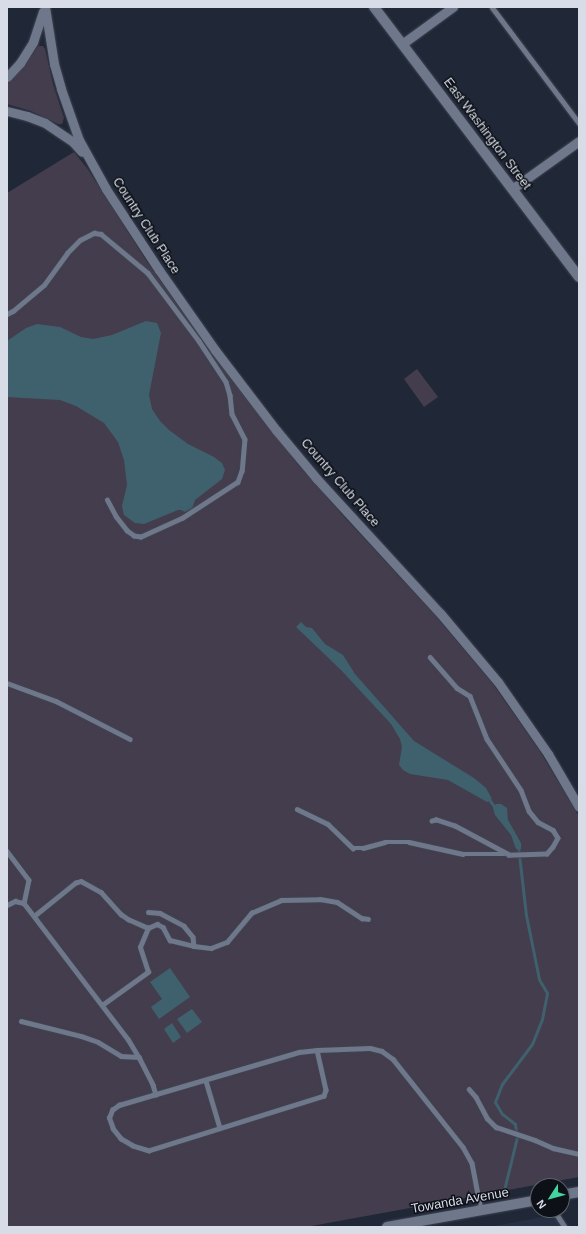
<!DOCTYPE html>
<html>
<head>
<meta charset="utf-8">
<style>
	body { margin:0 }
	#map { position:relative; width:586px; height:1234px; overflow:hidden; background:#202736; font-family:Arial,sans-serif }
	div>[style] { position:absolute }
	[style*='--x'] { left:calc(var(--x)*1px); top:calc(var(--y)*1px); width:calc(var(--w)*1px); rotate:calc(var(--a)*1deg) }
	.built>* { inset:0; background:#263045 }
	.green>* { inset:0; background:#443d4d }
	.water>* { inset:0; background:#3f606d }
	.stream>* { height:3px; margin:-1.5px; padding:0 1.5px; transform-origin:1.5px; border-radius:1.5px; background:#3f606d }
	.roads { filter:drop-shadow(0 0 1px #3f4452) drop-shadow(0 0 1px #3f4452) }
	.lane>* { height:4.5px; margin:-2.25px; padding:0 2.25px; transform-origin:2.25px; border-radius:2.25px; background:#6f778a }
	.street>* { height:9px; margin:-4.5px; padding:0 4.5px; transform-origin:4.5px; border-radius:4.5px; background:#6f778a }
	.secondary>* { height:10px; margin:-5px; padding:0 5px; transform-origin:5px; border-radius:5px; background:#6f778a }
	span { translate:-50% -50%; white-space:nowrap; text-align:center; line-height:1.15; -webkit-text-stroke:3px #0d1017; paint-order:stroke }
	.street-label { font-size:13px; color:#d7dce7 }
	.frame { position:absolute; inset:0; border:8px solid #d7dce7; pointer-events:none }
	.north { position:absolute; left:530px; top:1178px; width:40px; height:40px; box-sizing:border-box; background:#0d1017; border:1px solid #5e626a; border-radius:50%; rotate:234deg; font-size:11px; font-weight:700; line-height:16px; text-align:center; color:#d7dce7 }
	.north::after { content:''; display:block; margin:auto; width:14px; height:18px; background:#43d4a0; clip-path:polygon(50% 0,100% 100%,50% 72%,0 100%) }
</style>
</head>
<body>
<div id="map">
	<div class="built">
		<i style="clip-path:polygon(553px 1215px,562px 1227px,489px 1227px)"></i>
	</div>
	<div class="green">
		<i style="clip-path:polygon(38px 46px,43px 46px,45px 49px,53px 84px,64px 118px,62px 124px,58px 124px,31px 111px,7px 104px,7px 84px,23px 68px)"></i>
		<i style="clip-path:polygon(74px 152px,87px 168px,147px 262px,232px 380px,300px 467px,346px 519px,433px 613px,492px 683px,539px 750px,579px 816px,579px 1177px,306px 1227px,7px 1227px,7px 193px)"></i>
		<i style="clip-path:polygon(417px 369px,438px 397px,424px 407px,404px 379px)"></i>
	</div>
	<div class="water">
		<i style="clip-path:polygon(146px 321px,157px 323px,161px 333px,149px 395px,152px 409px,160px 421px,169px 430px,188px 444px,214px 457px,222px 463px,225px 470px,222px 479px,195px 500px,192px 509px,185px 512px,181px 510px,178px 510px,144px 524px,135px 523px,124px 515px,122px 506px,127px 485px,124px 460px,118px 442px,104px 423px,76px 406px,60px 400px,7px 397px,7px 341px,26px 328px,37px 324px,60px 327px,81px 337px,93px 339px,112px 335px)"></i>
		<i style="clip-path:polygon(301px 622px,306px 627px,312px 628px,325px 644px,343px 655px,355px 674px,414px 741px,474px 778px,486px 788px,492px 799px,487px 802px,448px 780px,410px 774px,403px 770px,399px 765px,402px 747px,400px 739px,391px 724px,341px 670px,296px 627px)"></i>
		<i style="clip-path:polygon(496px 804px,501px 804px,507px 808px,508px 820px,521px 843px,521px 849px,516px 849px,511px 835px,495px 815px,493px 808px)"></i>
		<i style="clip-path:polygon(170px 968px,190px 997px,159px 1019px,151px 1007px,162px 999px,150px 982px)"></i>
		<i style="clip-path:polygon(192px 1009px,202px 1022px,187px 1033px,177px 1019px)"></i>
		<i style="clip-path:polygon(172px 1023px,181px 1037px,173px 1043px,164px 1029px)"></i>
	</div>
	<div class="stream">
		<i style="--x:488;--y:798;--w:14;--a:54"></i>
		<i style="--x:504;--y:1190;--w:55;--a:-76.2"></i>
		<i style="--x:517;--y:1137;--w:13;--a:-99"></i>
		<i style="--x:515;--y:1124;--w:16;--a:-142"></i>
		<i style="--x:502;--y:1114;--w:14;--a:-120"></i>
		<i style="--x:495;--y:1102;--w:19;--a:-69"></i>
		<i style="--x:502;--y:1084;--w:50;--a:-53.1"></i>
		<i style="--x:532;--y:1044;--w:27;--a:-68"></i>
		<i style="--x:542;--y:1019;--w:26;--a:-79"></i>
		<i style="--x:547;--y:993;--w:16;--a:-120"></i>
		<i style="--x:539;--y:979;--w:65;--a:-101.5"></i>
		<i style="--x:526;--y:915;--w:69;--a:-96.6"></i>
	</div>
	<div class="roads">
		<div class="lane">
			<i style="--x:492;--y:7;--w:145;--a:53.1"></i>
			<i style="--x:7;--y:314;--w:7;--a:-27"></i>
			<i style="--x:13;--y:311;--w:40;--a:-40"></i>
			<i style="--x:44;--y:285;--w:39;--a:-54"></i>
			<i style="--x:67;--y:253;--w:18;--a:-45"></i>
			<i style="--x:80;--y:240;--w:16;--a:-27"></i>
			<i style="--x:94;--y:233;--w:7;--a:8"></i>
			<i style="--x:101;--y:234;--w:61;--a:39.7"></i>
			<i style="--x:148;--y:273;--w:85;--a:53.1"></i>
			<i style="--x:199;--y:341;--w:49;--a:56.6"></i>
			<i style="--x:226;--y:382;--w:14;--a:73"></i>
			<i style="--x:230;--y:395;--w:19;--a:84"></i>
			<i style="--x:232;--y:414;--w:28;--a:63"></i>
			<i style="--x:245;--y:439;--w:32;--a:95"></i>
			<i style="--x:242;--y:471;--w:12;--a:110"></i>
			<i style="--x:238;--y:482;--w:66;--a:146.8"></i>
			<i style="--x:183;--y:518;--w:46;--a:155.7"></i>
			<i style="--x:141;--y:537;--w:7;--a:-172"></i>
			<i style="--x:134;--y:536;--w:9;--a:-144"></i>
			<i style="--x:127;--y:531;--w:18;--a:-128"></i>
			<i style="--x:116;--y:517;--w:19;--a:-118"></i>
			<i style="--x:430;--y:657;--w:41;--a:48.9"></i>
			<i style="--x:457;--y:688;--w:15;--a:32"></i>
			<i style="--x:470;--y:696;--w:46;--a:68.4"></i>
			<i style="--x:487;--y:739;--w:61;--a:56.3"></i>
			<i style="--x:521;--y:790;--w:22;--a:69"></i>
			<i style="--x:529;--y:811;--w:14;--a:51"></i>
			<i style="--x:538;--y:822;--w:17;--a:28"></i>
			<i style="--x:553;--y:830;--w:9;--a:58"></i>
			<i style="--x:558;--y:838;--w:10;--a:119"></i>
			<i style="--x:553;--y:847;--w:9;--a:131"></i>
			<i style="--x:547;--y:854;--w:38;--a:178"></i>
			<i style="--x:509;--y:855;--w:61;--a:-151.8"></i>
			<i style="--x:455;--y:826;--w:20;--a:-162"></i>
			<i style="--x:436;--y:820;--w:4;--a:166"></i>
			<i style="--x:7;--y:683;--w:52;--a:20.2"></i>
			<i style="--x:56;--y:701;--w:83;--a:27.2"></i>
			<i style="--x:297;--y:809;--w:34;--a:26"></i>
			<i style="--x:328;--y:824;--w:35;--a:44"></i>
			<i style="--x:353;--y:848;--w:10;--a:0"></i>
			<i style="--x:363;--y:848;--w:23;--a:-15"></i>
			<i style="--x:385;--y:842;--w:24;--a:0"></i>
			<i style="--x:409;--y:842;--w:55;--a:12.5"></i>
			<i style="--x:463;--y:854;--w:41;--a:0"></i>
			<i style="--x:7;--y:851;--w:36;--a:53"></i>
			<i style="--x:29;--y:880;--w:24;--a:102"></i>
			<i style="--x:24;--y:903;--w:171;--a:52.6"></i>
			<i style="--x:128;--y:1039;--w:23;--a:59"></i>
			<i style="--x:140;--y:1059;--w:29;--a:63"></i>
			<i style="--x:153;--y:1085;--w:10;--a:73"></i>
			<i style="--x:7;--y:905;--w:9;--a:-27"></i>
			<i style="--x:15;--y:901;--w:9;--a:13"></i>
			<i style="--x:148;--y:912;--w:12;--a:5"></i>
			<i style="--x:160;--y:913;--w:27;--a:28"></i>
			<i style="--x:184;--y:926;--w:14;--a:51"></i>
			<i style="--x:193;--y:937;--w:9;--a:84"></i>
			<i style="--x:194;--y:946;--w:17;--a:7"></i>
			<i style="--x:34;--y:916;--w:53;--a:-38.8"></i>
			<i style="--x:75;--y:883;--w:6;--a:-18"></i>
			<i style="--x:81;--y:881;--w:23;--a:29"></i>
			<i style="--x:101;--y:892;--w:30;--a:48"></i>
			<i style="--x:121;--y:914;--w:9;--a:36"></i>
			<i style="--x:128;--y:919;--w:22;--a:24"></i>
			<i style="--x:148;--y:928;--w:10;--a:-24"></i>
			<i style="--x:157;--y:924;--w:7;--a:27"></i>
			<i style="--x:163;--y:927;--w:15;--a:62"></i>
			<i style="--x:170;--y:940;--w:25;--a:14"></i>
			<i style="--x:211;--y:948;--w:17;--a:-21"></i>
			<i style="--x:227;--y:942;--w:38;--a:-50"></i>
			<i style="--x:251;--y:913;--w:33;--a:-23"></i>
			<i style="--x:281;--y:900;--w:39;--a:-1"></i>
			<i style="--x:320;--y:899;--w:17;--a:10"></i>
			<i style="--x:337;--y:902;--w:30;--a:33"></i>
			<i style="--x:362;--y:918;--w:6;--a:9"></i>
			<i style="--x:102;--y:1005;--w:57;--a:-35.7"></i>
			<i style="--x:148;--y:972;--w:26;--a:-108"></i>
			<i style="--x:140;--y:947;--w:21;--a:-67"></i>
			<i style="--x:21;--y:1021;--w:62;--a:14"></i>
			<i style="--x:81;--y:1036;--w:18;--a:19"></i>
			<i style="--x:98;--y:1042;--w:27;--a:31"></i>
			<i style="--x:121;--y:1056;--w:18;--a:3"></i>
			<i style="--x:317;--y:1050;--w:41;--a:77.3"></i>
			<i style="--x:326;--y:1090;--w:6;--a:108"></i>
			<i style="--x:324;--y:1096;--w:183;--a:162.6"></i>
			<i style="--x:149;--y:1151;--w:17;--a:-163"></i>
			<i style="--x:133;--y:1146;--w:14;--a:-150"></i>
			<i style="--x:121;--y:1139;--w:13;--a:-129"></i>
			<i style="--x:113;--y:1129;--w:12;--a:-110"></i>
			<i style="--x:109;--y:1118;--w:9;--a:-69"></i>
			<i style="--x:112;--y:1110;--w:9;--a:-36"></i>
			<i style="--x:119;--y:1105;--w:188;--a:-16.4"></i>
			<i style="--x:299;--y:1052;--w:18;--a:-6"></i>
			<i style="--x:317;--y:1050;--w:53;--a:-2.2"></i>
			<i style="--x:370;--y:1048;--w:12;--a:14"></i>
			<i style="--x:382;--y:1051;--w:14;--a:36"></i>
			<i style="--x:393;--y:1059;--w:112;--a:51.5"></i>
			<i style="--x:463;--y:1147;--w:18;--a:61"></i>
			<i style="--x:472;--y:1163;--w:48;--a:79.2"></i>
			<i style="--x:206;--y:1081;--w:49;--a:73.4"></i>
			<i style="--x:469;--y:1089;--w:11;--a:49"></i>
			<i style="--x:476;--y:1097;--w:24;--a:62"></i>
			<i style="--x:487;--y:1118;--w:13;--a:45"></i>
			<i style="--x:496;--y:1127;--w:41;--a:18.4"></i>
			<i style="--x:535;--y:1140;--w:20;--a:24"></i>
			<i style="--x:553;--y:1148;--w:27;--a:13"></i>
			<i style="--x:554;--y:1210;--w:20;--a:57"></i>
		</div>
		<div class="street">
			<i style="--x:45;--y:7;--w:58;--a:81"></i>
			<i style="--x:54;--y:64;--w:26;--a:74"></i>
			<i style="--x:61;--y:89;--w:54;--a:70.6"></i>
			<i style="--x:79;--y:140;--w:56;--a:61.1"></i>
			<i style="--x:106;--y:189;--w:97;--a:56.8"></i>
			<i style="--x:159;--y:270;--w:98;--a:55"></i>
			<i style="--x:215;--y:350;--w:101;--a:52.7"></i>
			<i style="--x:276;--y:430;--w:64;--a:50.1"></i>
			<i style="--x:317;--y:479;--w:182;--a:47.5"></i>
			<i style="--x:440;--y:613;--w:90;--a:50"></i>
			<i style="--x:498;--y:682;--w:88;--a:55.2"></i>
			<i style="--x:548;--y:754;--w:61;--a:59.7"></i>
			<i style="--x:402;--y:44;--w:63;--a:-36"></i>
			<i style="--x:7;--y:77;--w:19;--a:-47"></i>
			<i style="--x:20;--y:63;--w:25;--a:-58"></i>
			<i style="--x:33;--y:42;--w:32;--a:-72"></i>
			<i style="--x:7;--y:111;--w:21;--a:14"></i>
			<i style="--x:27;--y:116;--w:19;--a:21"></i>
			<i style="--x:45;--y:123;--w:34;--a:34"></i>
			<i style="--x:73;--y:142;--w:13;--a:48"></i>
			<i style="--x:512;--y:189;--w:82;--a:-35.6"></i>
		</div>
		<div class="secondary">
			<i style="--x:374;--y:7;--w:339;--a:52.8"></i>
			<i style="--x:562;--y:1195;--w:17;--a:-10"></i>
			<i style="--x:387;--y:1227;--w:153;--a:-10.1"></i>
		</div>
	</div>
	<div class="street-label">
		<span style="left:487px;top:134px;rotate:53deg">East Washington Street</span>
		<span style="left:146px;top:226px;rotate:57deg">Country Club Place</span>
		<span style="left:340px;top:483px;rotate:49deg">Country Club Place</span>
		<span style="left:460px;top:1201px;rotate:-10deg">Towanda Avenue</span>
	</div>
	<div class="frame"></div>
	<div class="north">N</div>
</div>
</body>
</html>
